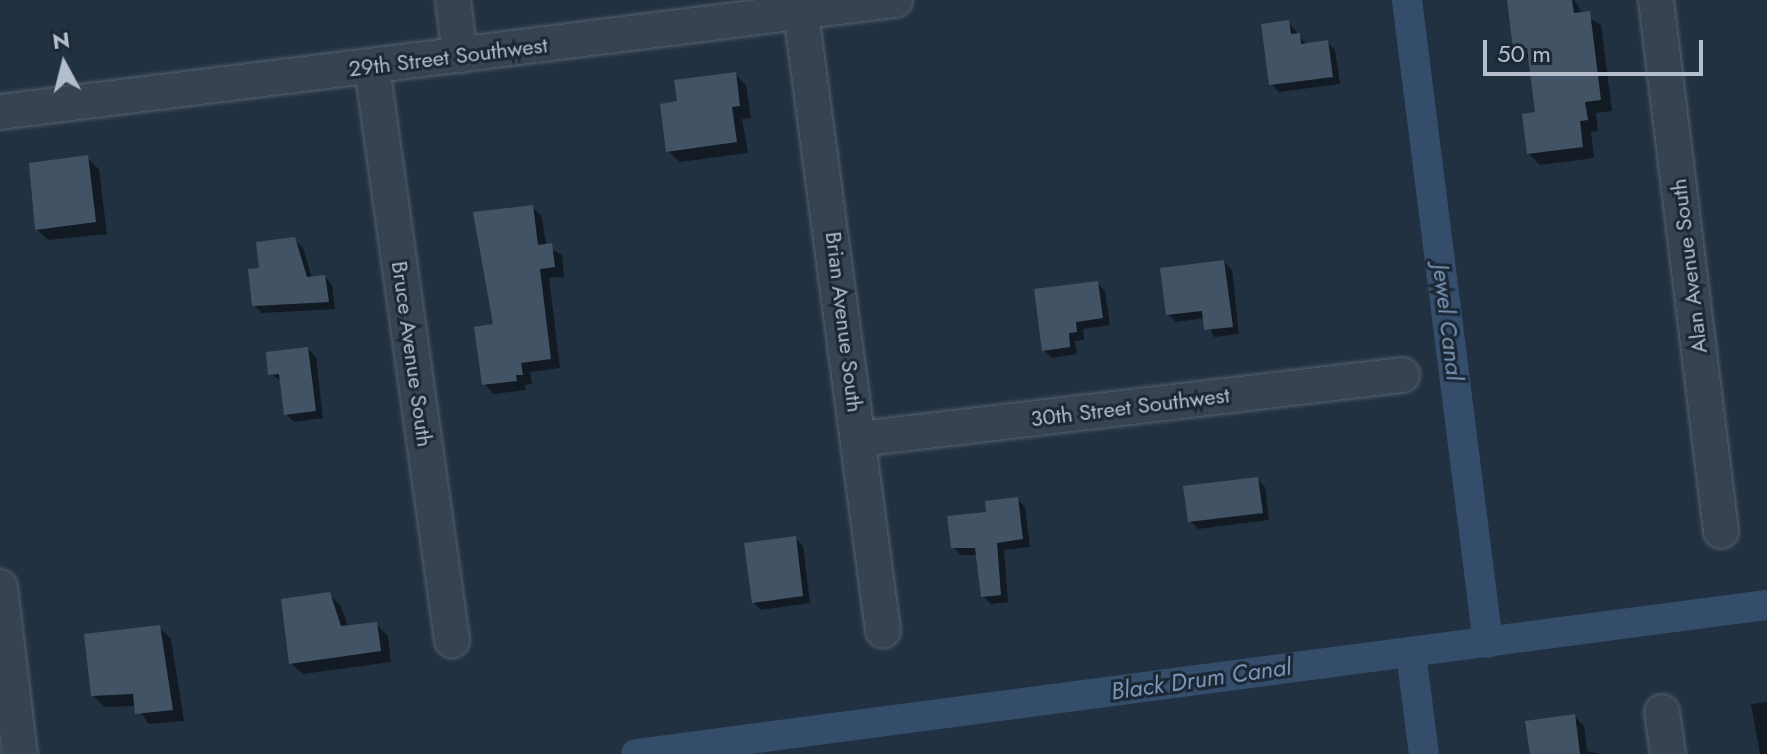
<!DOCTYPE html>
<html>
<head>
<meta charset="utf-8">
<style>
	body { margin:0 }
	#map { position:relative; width:1767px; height:754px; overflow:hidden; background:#223142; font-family:Jost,sans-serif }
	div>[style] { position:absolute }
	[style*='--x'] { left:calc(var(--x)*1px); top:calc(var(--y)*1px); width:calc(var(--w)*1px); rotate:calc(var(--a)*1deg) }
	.shadow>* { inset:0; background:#0007 }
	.canal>* { height:30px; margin:-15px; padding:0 15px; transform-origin:15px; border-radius:15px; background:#344d6a }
	.building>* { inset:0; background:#435366 }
	.roads { filter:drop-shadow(0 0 2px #55606f) drop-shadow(0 0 2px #55606f) }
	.minor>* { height:34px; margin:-17px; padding:0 17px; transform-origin:17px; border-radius:17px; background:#374351 }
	span { translate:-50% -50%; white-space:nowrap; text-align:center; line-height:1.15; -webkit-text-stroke:6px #1c2836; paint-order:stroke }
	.street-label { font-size:22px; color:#b3bdcc }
	.water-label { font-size:24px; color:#7895b6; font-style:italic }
	.north { position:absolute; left:24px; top:24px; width:80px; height:80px; -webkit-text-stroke:6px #1c2836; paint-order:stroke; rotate:353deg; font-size:22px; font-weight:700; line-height:32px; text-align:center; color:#b3bdcc }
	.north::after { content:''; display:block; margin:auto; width:28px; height:36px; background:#b3bdcc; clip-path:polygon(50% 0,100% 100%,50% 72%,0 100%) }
	.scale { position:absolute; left:1483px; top:40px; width:220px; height:36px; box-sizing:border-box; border:4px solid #b3bdcc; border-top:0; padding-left:10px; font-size:24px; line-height:28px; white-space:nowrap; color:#b3bdcc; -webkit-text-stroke:6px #1c2836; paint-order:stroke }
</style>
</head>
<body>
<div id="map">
	<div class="shadow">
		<i style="clip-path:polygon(1509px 0,1574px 0,1583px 14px,1601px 25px,1612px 111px,1596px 113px,1598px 131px,1591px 132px,1594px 158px,1540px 165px,1528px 153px,1537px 114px,1530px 60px,1515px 49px)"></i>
		<i style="clip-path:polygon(1288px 22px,1307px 45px,1327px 42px,1335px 50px,1340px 84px,1279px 92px,1271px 84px)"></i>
		<i style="clip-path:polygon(735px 74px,746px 85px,751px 118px,742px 119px,748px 153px,680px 162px,668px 151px)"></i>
		<i style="clip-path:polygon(87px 158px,99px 169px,107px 234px,48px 240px,37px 229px)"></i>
		<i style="clip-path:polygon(532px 207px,542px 217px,546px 246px,562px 255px,564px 277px,549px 278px,560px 368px,530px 372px,532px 384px,525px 385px,526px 390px,494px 394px,484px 384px,495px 326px)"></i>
		<i style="clip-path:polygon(295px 240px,303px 248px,312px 278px,325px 277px,332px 285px,335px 309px,262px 313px,254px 305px,261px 269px)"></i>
		<i style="clip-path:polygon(1224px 262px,1232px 270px,1239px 334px,1214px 337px,1205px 318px,1176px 322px,1168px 314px)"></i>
		<i style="clip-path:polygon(1097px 283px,1105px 291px,1110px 325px,1083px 329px,1084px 340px,1075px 341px,1077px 354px,1052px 358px,1044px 350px)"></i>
		<i style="clip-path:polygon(308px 349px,316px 357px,323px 418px,294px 422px,286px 414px,282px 381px,270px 374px)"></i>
		<i style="clip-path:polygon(1257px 479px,1265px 487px,1269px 520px,1198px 529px,1190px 521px)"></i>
		<i style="clip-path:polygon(1017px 499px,1025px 507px,1030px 547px,1004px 550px,1008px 602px,991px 604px,983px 596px,978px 555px,961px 555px,953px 547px)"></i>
		<i style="clip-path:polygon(795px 538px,803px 546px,810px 603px,761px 610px,753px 602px)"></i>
		<i style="clip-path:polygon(329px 594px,341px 606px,348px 627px,376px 624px,388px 636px,391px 662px,303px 674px,291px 663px)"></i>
		<i style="clip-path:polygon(159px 627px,171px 639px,184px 721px,149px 724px,136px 706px,105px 707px,93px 695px)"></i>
		<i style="clip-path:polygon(1767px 702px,1767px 754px,1760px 754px,1751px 704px)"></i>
		<i style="clip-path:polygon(1574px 716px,1584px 726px,1587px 751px,1600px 754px,1532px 754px)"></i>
	</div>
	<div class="canal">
		<i style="--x:1407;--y:0;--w:648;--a:82.82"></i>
		<i style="--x:1411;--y:653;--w:102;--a:82.7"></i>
		<i style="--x:636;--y:754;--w:1141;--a:-7.51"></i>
	</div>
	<div class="building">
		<i style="clip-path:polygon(1507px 0,1572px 0,1574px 13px,1590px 11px,1601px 100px,1585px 102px,1588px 120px,1580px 121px,1583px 147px,1527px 154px,1522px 114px,1535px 112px,1527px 48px,1513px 49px)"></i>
		<i style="clip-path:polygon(1289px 20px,1291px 34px,1300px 33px,1301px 44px,1328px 40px,1333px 77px,1269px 85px,1261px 24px)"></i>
		<i style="clip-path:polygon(736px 72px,740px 106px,732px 107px,737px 142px,666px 152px,660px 104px,677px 101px,674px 80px)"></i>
		<i style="clip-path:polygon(88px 155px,96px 222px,35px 230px,29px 163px)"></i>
		<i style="clip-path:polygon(533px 205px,538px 245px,552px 243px,555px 267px,540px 269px,551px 359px,521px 363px,523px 375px,516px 375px,517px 381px,482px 385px,474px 327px,493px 324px,473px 212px)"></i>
		<i style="clip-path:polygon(295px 237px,307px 277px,325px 275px,329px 302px,252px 306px,248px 269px,259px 268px,256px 242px)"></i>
		<i style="clip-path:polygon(1224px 260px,1233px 327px,1204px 330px,1202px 311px,1166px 315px,1160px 268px)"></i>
		<i style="clip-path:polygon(1098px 281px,1103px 318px,1076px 322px,1077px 332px,1069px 333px,1070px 347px,1042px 351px,1034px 289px)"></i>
		<i style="clip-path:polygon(308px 347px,316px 411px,284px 415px,279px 374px,268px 375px,266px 352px)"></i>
		<i style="clip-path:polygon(1258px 477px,1263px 513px,1188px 522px,1183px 486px)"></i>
		<i style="clip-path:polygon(1018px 497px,1023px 539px,997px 543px,1001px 595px,981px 597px,975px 548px,951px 548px,947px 516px,986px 512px,985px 501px)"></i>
		<i style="clip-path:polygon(796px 536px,803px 596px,752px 603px,744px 543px)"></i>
		<i style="clip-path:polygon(330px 592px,341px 626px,377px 622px,381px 651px,289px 664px,281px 599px)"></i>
		<i style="clip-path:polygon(160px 625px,173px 710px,135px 714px,133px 694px,91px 696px,84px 634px)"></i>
		<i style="clip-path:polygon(1575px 714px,1580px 754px,1530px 754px,1525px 721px)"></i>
	</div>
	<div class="roads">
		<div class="minor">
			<i style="--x:453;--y:0;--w:56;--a:82.9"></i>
			<i style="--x:1656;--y:0;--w:535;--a:83.02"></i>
			<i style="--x:801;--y:13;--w:623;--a:82.44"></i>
			<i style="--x:372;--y:67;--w:579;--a:82.05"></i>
			<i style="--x:0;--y:112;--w:902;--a:-7.13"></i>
			<i style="--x:859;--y:439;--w:547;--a:-6.72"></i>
			<i style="--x:0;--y:587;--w:168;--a:83.2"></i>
			<i style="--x:1662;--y:712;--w:42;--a:81.9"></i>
		</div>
	</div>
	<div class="street-label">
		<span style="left:448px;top:57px;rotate:-7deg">29th Street Southwest</span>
		<span style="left:1689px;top:266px;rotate:-97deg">Alan Avenue South</span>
		<span style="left:844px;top:322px;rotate:83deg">Brian Avenue South</span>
		<span style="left:412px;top:354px;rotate:82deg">Bruce Avenue South</span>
		<span style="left:1130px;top:407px;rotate:-7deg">30th Street Southwest</span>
	</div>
	<div class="water-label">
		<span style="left:1448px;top:322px;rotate:83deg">Jewel Canal</span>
		<span style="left:1201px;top:679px;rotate:-8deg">Black Drum Canal</span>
	</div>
	<div class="north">N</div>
	<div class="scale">50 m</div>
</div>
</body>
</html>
